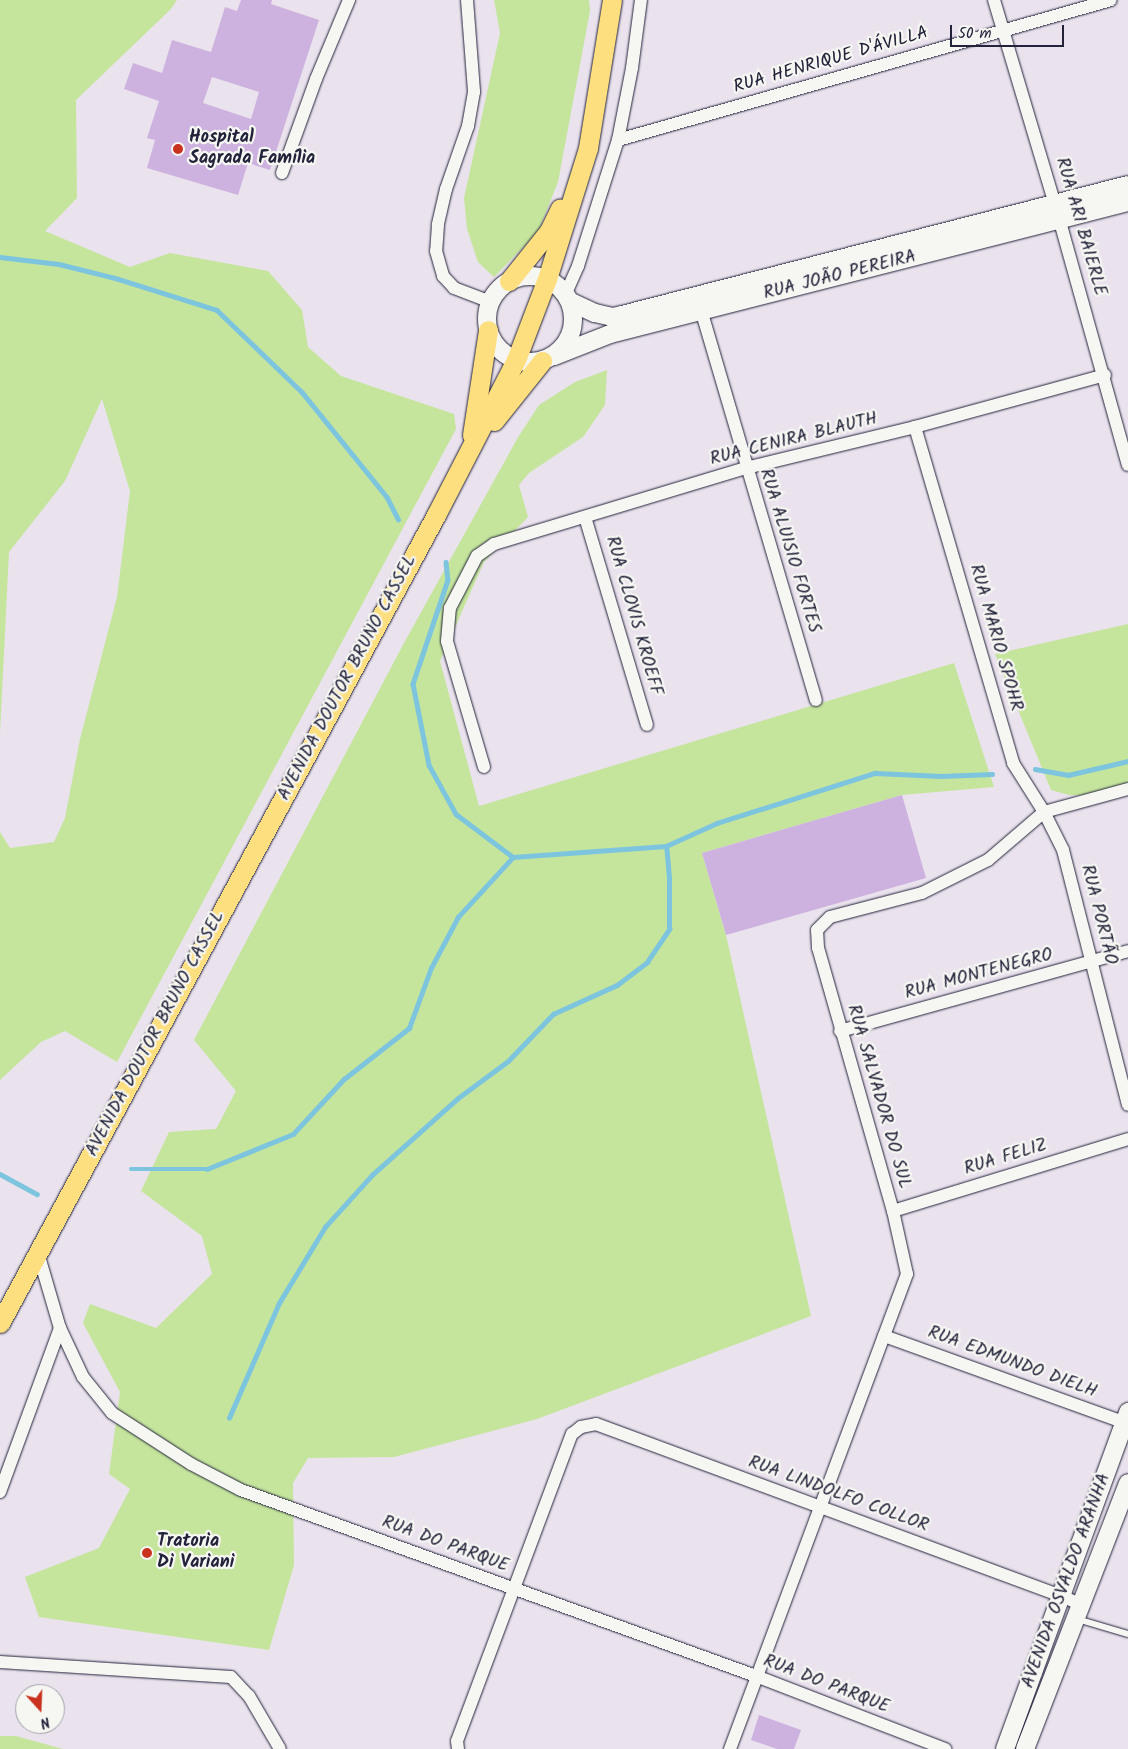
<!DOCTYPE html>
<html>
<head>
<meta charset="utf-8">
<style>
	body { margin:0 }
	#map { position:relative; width:1128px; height:1749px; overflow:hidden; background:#eae2ed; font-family:Kalam,sans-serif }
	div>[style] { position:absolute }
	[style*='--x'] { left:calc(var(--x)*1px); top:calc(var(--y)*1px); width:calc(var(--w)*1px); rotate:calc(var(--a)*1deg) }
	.green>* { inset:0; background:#c5e59d }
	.stream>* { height:4.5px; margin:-2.25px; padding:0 2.25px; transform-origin:2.25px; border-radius:2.25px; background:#7dc4de }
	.building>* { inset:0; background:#cdb2e0 }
	.roads { filter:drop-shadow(0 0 1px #22223b) drop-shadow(0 0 1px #22223b) }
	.lane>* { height:6px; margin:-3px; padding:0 3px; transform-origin:3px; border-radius:3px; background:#f6f6f2 }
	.street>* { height:12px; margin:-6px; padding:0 6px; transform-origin:6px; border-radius:6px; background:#f6f6f2 }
	.secondary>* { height:18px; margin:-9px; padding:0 9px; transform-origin:9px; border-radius:9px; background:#f6f6f2 }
	.secondary>.ring { margin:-9px; padding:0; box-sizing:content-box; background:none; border:18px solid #f6f6f2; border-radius:50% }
	.primary>* { height:19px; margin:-9.5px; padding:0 9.5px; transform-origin:9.5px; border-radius:9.5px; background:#fedf80 }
	.dots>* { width:14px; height:14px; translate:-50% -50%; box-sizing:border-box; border:2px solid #f6f6f2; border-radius:50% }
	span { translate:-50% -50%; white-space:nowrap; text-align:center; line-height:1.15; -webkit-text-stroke:4.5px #f6f6f2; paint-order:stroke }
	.street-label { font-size:18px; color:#22223b }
	.poi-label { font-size:18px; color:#22223b; font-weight:700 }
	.left { translate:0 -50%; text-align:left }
	.north { position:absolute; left:15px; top:1684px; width:50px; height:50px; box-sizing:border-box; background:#f6f6f2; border:1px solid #a1a1a9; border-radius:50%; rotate:160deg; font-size:14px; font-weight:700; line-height:20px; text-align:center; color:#22223b }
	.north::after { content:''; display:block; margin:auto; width:18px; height:22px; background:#c8321e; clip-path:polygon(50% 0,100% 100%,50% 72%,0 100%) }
	.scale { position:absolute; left:950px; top:25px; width:114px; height:22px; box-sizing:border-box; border:2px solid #22223b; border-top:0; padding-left:6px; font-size:15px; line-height:18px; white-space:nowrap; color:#22223b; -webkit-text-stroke:4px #f6f6f2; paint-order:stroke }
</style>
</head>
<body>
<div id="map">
	<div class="green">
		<i style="clip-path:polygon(0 0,177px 0,171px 9px,76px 100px,77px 198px,45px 231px,130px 267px,170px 253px,268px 271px,302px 310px,308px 347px,341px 376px,454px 414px,456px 429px,117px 1062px,65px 1031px,41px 1042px,0 1080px,0 832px,10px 848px,54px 842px,65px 818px,80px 739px,117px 597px,130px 491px,102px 399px,65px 481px,9px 552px,0 733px)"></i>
		<i style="clip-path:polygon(494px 0,589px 0,590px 11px,558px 182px,538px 232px,494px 277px,478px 262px,467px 229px,464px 198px,500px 33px)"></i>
		<i style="clip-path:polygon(607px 370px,605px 405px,583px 437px,529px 473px,519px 485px,528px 517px,484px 562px,440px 661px,479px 806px,954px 663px,994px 787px,902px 795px,702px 853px,726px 935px,811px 1316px,537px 1419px,394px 1457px,308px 1458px,293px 1483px,294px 1565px,269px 1650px,39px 1617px,25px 1577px,99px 1548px,130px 1489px,109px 1474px,120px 1392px,83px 1323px,90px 1304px,156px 1328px,212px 1274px,202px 1236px,141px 1191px,169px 1132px,216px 1129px,236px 1091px,194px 1040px,404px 643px,517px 439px,539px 405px,575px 382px)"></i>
		<i style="clip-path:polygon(1128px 624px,1128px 784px,1098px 795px,1069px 795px,1051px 790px,995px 654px)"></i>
		<i style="clip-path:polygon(0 1736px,16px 1736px,63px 1749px,0 1749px)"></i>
	</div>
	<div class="stream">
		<i style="--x:0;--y:257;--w:59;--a:6.8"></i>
		<i style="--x:59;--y:264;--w:58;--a:14"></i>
		<i style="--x:115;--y:278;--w:107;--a:17.4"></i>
		<i style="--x:217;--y:310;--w:118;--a:44"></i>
		<i style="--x:302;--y:392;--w:135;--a:51"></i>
		<i style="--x:387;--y:497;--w:25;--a:63"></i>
		<i style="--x:446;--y:562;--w:18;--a:84"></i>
		<i style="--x:448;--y:580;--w:110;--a:108.6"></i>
		<i style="--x:413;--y:684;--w:83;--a:78.8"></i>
		<i style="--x:429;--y:765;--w:56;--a:61.1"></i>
		<i style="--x:456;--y:814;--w:71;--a:37"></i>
		<i style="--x:513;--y:857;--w:153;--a:-4.1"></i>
		<i style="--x:666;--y:846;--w:56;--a:-24.3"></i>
		<i style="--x:717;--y:823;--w:166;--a:-17.6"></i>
		<i style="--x:875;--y:773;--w:66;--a:2.6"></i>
		<i style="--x:941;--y:776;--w:51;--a:-2.2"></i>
		<i style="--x:1035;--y:769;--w:34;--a:10"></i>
		<i style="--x:1068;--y:775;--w:62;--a:-13.1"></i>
		<i style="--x:131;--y:1169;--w:76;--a:0"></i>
		<i style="--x:207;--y:1169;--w:93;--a:-22.1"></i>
		<i style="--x:293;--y:1134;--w:75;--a:-47.2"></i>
		<i style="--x:344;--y:1079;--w:83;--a:-38.1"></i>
		<i style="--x:409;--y:1028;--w:64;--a:-69.9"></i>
		<i style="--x:431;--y:968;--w:58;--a:-62.1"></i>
		<i style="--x:458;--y:917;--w:81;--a:-47.5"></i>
		<i style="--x:0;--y:1174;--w:42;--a:28.4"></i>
		<i style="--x:229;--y:1418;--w:125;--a:-66.5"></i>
		<i style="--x:279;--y:1303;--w:89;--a:-58.8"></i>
		<i style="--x:325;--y:1227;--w:70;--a:-47.9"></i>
		<i style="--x:372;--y:1175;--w:115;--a:-41.8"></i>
		<i style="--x:458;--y:1098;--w:62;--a:-36.5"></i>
		<i style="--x:508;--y:1061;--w:65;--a:-46.2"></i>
		<i style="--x:553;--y:1014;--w:70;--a:-24.4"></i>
		<i style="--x:617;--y:985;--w:38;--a:-37"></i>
		<i style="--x:647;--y:962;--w:40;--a:-56"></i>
		<i style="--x:669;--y:929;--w:51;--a:-90"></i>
		<i style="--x:669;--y:878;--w:32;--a:-95"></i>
	</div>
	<div class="building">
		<i style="clip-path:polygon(evenodd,241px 0,272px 0,271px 4px,319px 20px,270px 170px,248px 163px,238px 195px,147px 168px,155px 140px,147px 138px,159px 101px,124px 89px,133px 63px,162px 73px,172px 40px,211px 52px,225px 7px,237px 11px,241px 0,212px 77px,259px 92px,251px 119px,203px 103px,212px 77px)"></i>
		<i style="clip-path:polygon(902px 795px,926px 878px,726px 935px,702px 853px)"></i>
		<i style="clip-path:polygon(759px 1715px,801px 1730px,794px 1749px,777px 1749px,751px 1740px)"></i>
	</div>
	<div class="roads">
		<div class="lane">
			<i style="--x:1077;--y:1619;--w:53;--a:16.4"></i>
		</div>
		<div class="street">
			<i style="--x:467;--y:0;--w:92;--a:85.6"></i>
			<i style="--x:474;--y:92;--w:35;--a:100"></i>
			<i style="--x:468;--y:126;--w:67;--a:109.2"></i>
			<i style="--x:446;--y:189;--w:37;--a:103"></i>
			<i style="--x:438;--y:225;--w:26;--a:94"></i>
			<i style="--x:436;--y:251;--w:26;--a:74"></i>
			<i style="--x:443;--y:276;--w:16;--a:47"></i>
			<i style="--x:454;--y:288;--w:39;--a:21"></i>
			<i style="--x:994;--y:0;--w:213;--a:73.4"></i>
			<i style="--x:1055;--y:204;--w:271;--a:74.4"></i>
			<i style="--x:618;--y:140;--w:512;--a:-15.85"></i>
			<i style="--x:282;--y:173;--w:100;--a:-70.1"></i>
			<i style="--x:316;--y:79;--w:86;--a:-67.3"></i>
			<i style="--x:566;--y:293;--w:30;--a:-66"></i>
			<i style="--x:578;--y:266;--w:132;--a:-72.4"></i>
			<i style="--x:618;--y:140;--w:73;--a:-79"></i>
			<i style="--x:632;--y:68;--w:69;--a:-82.5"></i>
			<i style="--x:699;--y:303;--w:414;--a:73.6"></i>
			<i style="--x:915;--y:427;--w:350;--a:73.7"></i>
			<i style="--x:1013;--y:763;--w:58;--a:57.7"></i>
			<i style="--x:1044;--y:812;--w:42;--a:63.4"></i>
			<i style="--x:1063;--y:850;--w:263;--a:75.7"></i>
			<i style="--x:585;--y:517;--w:217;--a:73.4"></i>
			<i style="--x:484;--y:767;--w:131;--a:-106.4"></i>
			<i style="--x:447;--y:641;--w:33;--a:-85"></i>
			<i style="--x:450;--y:608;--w:59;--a:-62.6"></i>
			<i style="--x:477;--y:556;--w:21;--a:-35"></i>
			<i style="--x:494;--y:544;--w:263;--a:-16.8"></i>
			<i style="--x:746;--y:468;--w:174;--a:-13.6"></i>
			<i style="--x:915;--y:427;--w:197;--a:-15.3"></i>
			<i style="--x:840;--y:1031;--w:299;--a:-15.5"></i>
			<i style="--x:893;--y:1211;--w:246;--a:-17"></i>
			<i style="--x:38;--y:1253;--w:78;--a:73.7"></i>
			<i style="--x:60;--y:1328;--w:54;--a:64.9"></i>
			<i style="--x:83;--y:1377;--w:46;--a:51.1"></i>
			<i style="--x:112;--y:1413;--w:94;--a:32.8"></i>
			<i style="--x:191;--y:1464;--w:56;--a:27.5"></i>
			<i style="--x:241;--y:1490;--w:548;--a:19.86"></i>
			<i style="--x:756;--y:1676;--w:203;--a:21.1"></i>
			<i style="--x:884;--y:1336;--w:259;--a:19.8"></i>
			<i style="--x:0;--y:1492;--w:175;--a:-69.9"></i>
			<i style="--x:0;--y:1662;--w:231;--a:3.7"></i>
			<i style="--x:231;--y:1677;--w:26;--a:47"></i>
			<i style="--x:249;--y:1696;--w:61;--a:59.7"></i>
			<i style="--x:458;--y:1749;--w:8;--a:-97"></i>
			<i style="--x:457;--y:1741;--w:328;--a:-69.5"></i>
			<i style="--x:572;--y:1434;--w:11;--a:-38"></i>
			<i style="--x:581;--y:1427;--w:15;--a:-11"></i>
			<i style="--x:596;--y:1424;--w:497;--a:20.3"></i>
			<i style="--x:1062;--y:1596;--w:21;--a:25"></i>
			<i style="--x:730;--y:1749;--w:507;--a:-69.56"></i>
			<i style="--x:907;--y:1274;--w:65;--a:-102.5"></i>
			<i style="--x:893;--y:1211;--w:273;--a:-105.9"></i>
			<i style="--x:818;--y:948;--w:18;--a:-93"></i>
			<i style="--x:817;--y:930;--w:18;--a:-45"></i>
			<i style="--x:830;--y:917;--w:95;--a:-14.6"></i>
			<i style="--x:922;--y:893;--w:74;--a:-26.6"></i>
			<i style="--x:988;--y:860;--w:74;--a:-40.6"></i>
			<i style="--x:1044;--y:812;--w:87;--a:-15.3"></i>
		</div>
		<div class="secondary">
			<i class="ring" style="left:487px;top:276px;width:68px;height:68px"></i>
			<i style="--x:571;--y:302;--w:26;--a:25"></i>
			<i style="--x:595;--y:313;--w:18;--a:13"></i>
			<i style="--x:613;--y:317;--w:9;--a:-13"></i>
			<i style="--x:622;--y:315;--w:522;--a:-14.41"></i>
			<i style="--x:554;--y:356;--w:60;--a:-21.4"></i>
			<i style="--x:610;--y:334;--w:535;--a:-14.3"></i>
			<i style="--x:1005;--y:1749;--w:359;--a:-69.9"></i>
			<i style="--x:1025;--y:1749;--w:285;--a:-68.8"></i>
		</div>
		<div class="primary">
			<i style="--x:509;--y:281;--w:64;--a:-51.3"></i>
			<i style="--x:549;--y:231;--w:25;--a:-64"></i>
			<i style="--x:494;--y:421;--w:77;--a:-51.3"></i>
			<i style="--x:472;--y:435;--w:106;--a:-81.3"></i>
			<i style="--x:0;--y:1323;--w:918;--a:-61.65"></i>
			<i style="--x:436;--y:515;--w:174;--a:-62.7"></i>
			<i style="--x:516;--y:360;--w:87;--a:-69.1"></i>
			<i style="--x:547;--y:279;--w:137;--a:-72.6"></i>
			<i style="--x:588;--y:148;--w:150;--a:-80.8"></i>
		</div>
	</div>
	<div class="dots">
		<i style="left:178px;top:149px;background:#c8321e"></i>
		<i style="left:147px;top:1553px;background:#c8321e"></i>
	</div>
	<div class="street-label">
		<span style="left:831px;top:61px;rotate:-16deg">RUA HENRIQUE D'ÁVILLA</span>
		<span style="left:1080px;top:227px;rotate:74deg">RUA ARI BAIERLE</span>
		<span style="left:840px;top:276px;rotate:-14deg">RUA JOÃO PEREIRA</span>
		<span style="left:794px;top:440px;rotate:-14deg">RUA CENIRA BLAUTH</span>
		<span style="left:789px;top:551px;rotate:73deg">RUA ALUISIO FORTES</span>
		<span style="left:633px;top:616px;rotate:74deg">RUA CLOVIS KROEFF</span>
		<span style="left:995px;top:638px;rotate:74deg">RUA MARIO SPOHR</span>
		<span style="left:348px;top:678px;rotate:-62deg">AVENIDA DOUTOR BRUNO CASSEL</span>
		<span style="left:1098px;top:915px;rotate:76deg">RUA PORTÃO</span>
		<span style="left:979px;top:975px;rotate:-15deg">RUA MONTENEGRO</span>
		<span style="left:156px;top:1034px;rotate:-62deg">AVENIDA DOUTOR BRUNO CASSEL</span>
		<span style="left:878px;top:1097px;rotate:74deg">RUA SALVADOR DO SUL</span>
		<span style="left:1006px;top:1158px;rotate:-17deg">RUA FELIZ</span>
		<span style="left:1012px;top:1363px;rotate:20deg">RUA EDMUNDO DIELH</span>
		<span style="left:838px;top:1495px;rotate:20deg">RUA LINDOLFO COLLOR</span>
		<span style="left:445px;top:1545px;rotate:20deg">RUA DO PARQUE</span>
		<span style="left:1067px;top:1581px;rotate:-70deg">AVENIDA OSVALDO ARANHA</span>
		<span style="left:826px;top:1685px;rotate:21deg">RUA DO PARQUE</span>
	</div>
	<div class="poi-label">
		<span class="left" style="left:189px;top:149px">Hospital<br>Sagrada Família</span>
		<span class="left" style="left:157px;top:1553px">Tratoria<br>Di Variani</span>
	</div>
	<div class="north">N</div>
	<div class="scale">50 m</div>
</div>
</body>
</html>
